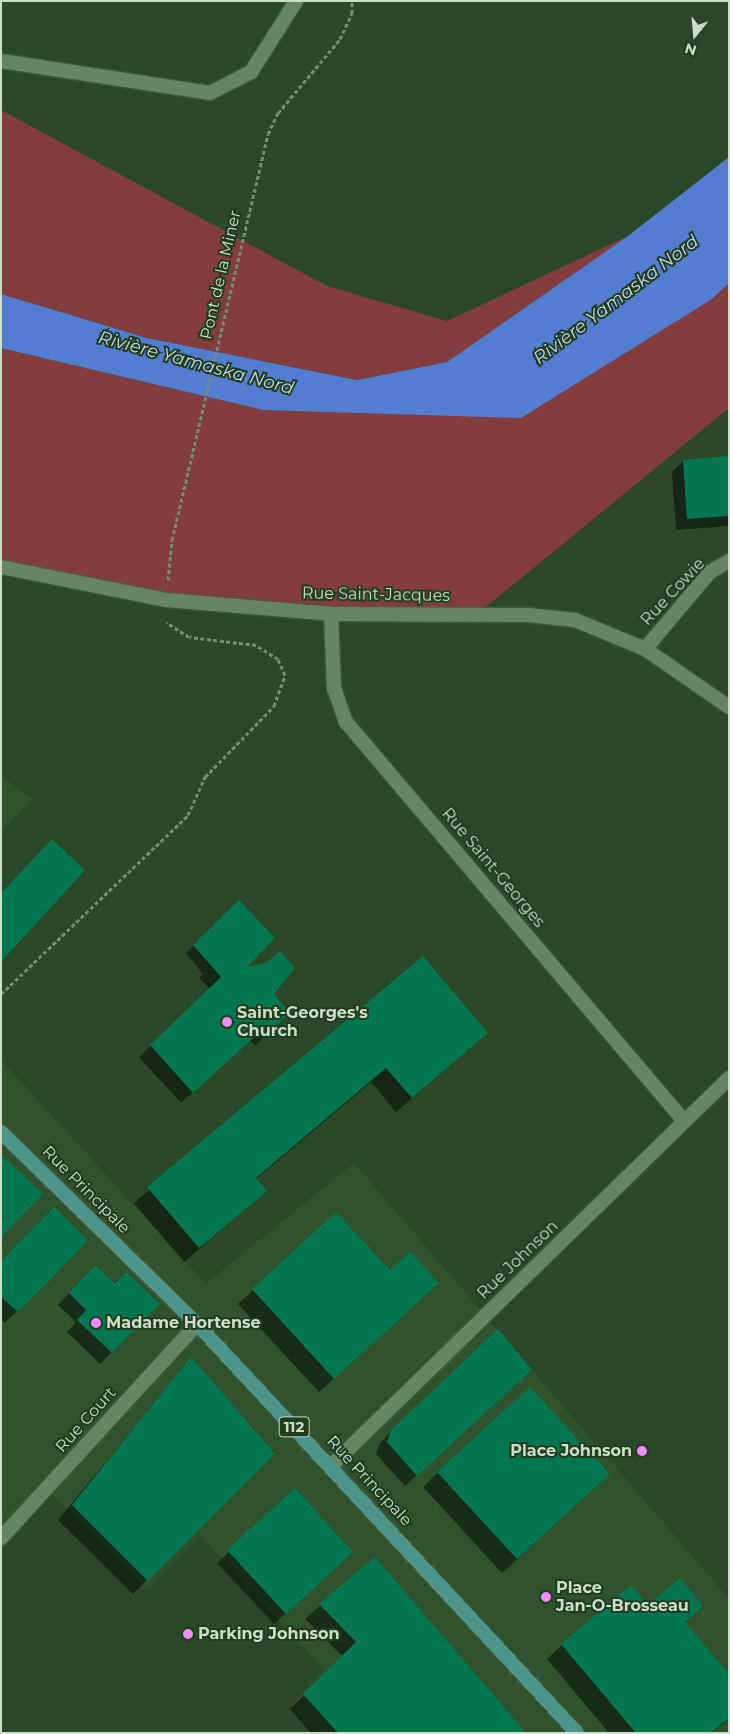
<!DOCTYPE html>
<html>
<head>
<meta charset="utf-8">
<style>
	body { margin:0 }
	#map { position:relative; width:730px; height:1734px; overflow:hidden; background:#2b4829; font-family:Montserrat,sans-serif }
	div>[style] { position:absolute }
	[style*='--x'] { left:calc(var(--x)*1px); top:calc(var(--y)*1px); width:calc(var(--w)*1px); rotate:calc(var(--a)*1deg) }
	.built>* { inset:0; background:#30532d }
	.green>* { inset:0; background:#823d3c }
	.water>* { inset:0; background:#537dd0 }
	.shadow>* { inset:0; background:#0007 }
	.building>* { inset:0; background:#047751 }
	.path>* { height:3px; margin-top:-1.5px; transform-origin:0; background:repeating-linear-gradient(90deg,#758d73 0 4px,transparent 0 6.5px) }
	.roads { filter:drop-shadow(0 0 1px #496347) drop-shadow(0 0 1px #496347) }
	.service>* { height:14px; margin:-7px; padding:0 7px; transform-origin:7px; border-radius:7px; background:#668663 }
	.minor>* { height:14px; margin:-7px; padding:0 7px; transform-origin:7px; border-radius:7px; background:#668663 }
	.tertiary>* { height:14px; margin:-7px; padding:0 7px; transform-origin:7px; border-radius:7px; background:#668663 }
	.secondary>* { height:14px; margin:-7px; padding:0 7px; transform-origin:7px; border-radius:7px; background:#668663 }
	.primary>* { height:14px; margin:-7px; padding:0 7px; transform-origin:7px; border-radius:7px; background:#4d948b }
	.dots>* { width:14px; height:14px; translate:-50% -50%; box-sizing:border-box; border:2px solid #203d1e; border-radius:50% }
	span { translate:-50% -50%; white-space:nowrap; text-align:center; line-height:1.15; -webkit-text-stroke:4px #203d1e; paint-order:stroke }
	.shield-label span { padding:1px 4px; background:#203d1e; border:1px solid; border-radius:4px; -webkit-text-stroke-width:0 }
	.shield-label { font-size:15px; color:#ccdeca; font-weight:700 }
	.street-label { font-size:16px; color:#ccdeca }
	.poi-label { font-size:16px; color:#ccdeca; font-weight:700 }
	.left { translate:0 -50%; text-align:left }
	.right { translate:-100% -50%; text-align:right }
	.water-label { font-size:18px; color:#c8d4ea; font-style:italic }
	.frame { position:absolute; inset:0; border:2px solid #ccdeca; pointer-events:none }
	.north { position:absolute; left:670px; top:10px; width:50px; height:50px; -webkit-text-stroke:4px #203d1e; paint-order:stroke; rotate:197deg; font-size:14px; font-weight:700; line-height:20px; text-align:center; color:#ccdeca }
	.north::after { content:''; display:block; margin:auto; width:18px; height:22px; background:#ccdeca; clip-path:polygon(50% 0,100% 100%,50% 72%,0 100%) }
</style>
</head>
<body>
<div id="map">
	<div class="built">
		<i style="clip-path:polygon(1px 776px,32px 799px,1px 832px)"></i>
		<i style="clip-path:polygon(1px 1060px,206px 1284px,354px 1163px,729px 1599px,729px 1733px,315px 1733px,291px 1706px,324px 1670px,201px 1536px,147px 1589px,52px 1494px,1px 1551px)"></i>
	</div>
	<div class="green">
		<i style="clip-path:polygon(1px 110px,327px 286px,447px 321px,628px 236px,447px 362px,357px 380px,147px 338px,1px 294px)"></i>
		<i style="clip-path:polygon(729px 283px,729px 408px,481px 611px,331px 614px,166px 600px,1px 562px,1px 348px,263px 410px,712px 299px)"></i>
	</div>
	<div class="water">
		<i style="clip-path:polygon(729px 157px,729px 283px,712px 299px,521px 418px,263px 410px,1px 348px,1px 294px,147px 338px,357px 380px,447px 362px,628px 236px)"></i>
	</div>
	<div class="shadow">
		<i style="clip-path:polygon(729px 457px,729px 526px,676px 530px,672px 472px,683px 461px)"></i>
		<i style="clip-path:polygon(239px 902px,246px 966px,288px 1013px,256px 1045px,249px 1041px,181px 1103px,139px 1057px,210px 989px,199px 978px,203px 974px,186px 953px)"></i>
		<i style="clip-path:polygon(423px 958px,487px 1033px,396px 1112px,371px 1082px,256px 1179px,265px 1191px,184px 1262px,134px 1203px)"></i>
		<i style="clip-path:polygon(336px 1214px,390px 1272px,423px 1297px,319px 1392px,238px 1304px)"></i>
		<i style="clip-path:polygon(86px 1241px,5px 1323px,1px 1319px,1px 1263px)"></i>
		<i style="clip-path:polygon(84px 1278px,115px 1285px,158px 1304px,100px 1364px,67px 1332px,76px 1322px,58px 1305px)"></i>
		<i style="clip-path:polygon(191px 1359px,274px 1454px,133px 1594px,58px 1520px)"></i>
		<i style="clip-path:polygon(519px 1381px,405px 1486px,376px 1454px,380px 1443px,392px 1431px)"></i>
		<i style="clip-path:polygon(438px 1472px,594px 1488px,502px 1573px,423px 1487px)"></i>
		<i style="clip-path:polygon(295px 1490px,340px 1563px,274px 1624px,217px 1563px)"></i>
		<i style="clip-path:polygon(375px 1558px,525px 1733px,311px 1733px,290px 1709px,343px 1657px,305px 1619px)"></i>
		<i style="clip-path:polygon(701px 1606px,684px 1623px,729px 1676px,729px 1719px,712px 1733px,609px 1733px,547px 1659px,562px 1645px,648px 1607px)"></i>
	</div>
	<div class="building">
		<i style="clip-path:polygon(729px 456px,729px 516px,687px 519px,683px 460px)"></i>
		<i style="clip-path:polygon(52px 839px,85px 870px,1px 962px,1px 893px)"></i>
		<i style="clip-path:polygon(239px 900px,275px 938px,247px 967px,266px 963px,280px 951px,295px 968px,274px 994px,290px 1013px,268px 1034px,261px 1031px,193px 1093px,150px 1045px,221px 977px,193px 945px)"></i>
		<i style="clip-path:polygon(423px 956px,488px 1033px,412px 1098px,386px 1068px,256px 1178px,267px 1191px,199px 1248px,147px 1187px)"></i>
		<i style="clip-path:polygon(1px 1154px,43px 1194px,1px 1237px)"></i>
		<i style="clip-path:polygon(54px 1207px,88px 1241px,18px 1312px,1px 1297px,1px 1261px)"></i>
		<i style="clip-path:polygon(336px 1212px,390px 1270px,410px 1252px,439px 1283px,334px 1379px,252px 1289px)"></i>
		<i style="clip-path:polygon(95px 1265px,115px 1284px,126px 1272px,160px 1304px,112px 1353px,77px 1320px,86px 1310px,69px 1293px)"></i>
		<i style="clip-path:polygon(498px 1329px,532px 1370px,417px 1476px,387px 1442px,391px 1430px)"></i>
		<i style="clip-path:polygon(191px 1357px,275px 1454px,148px 1581px,72px 1505px)"></i>
		<i style="clip-path:polygon(530px 1387px,610px 1474px,517px 1559px,437px 1472px)"></i>
		<i style="clip-path:polygon(295px 1488px,353px 1552px,286px 1614px,227px 1550px)"></i>
		<i style="clip-path:polygon(375px 1557px,526px 1733px,338px 1733px,303px 1694px,356px 1642px,319px 1604px)"></i>
		<i style="clip-path:polygon(680px 1578px,703px 1606px,685px 1622px,729px 1674px,729px 1718px,711px 1733px,636px 1733px,561px 1644px,631px 1585px,648px 1605px)"></i>
	</div>
	<div class="path">
		<i style="--x:168;--y:580;--w:40;--a:-84.3"></i>
		<i style="--x:172;--y:540;--w:417;--a:-76.7"></i>
		<i style="--x:268;--y:134;--w:23;--a:-65"></i>
		<i style="--x:278;--y:113;--w:97;--a:-50"></i>
		<i style="--x:340;--y:39;--w:29;--a:-65"></i>
		<i style="--x:352;--y:13;--w:12;--a:-90"></i>
		<i style="--x:1;--y:994;--w:259;--a:-43.7"></i>
		<i style="--x:188;--y:815;--w:42;--a:-65.9"></i>
		<i style="--x:205;--y:777;--w:99;--a:-45.8"></i>
		<i style="--x:274;--y:706;--w:33;--a:-70"></i>
		<i style="--x:285;--y:675;--w:17;--a:-114"></i>
		<i style="--x:278;--y:659;--w:26;--a:-148"></i>
		<i style="--x:256;--y:645;--w:67;--a:-173.2"></i>
		<i style="--x:189;--y:637;--w:27;--a:-147"></i>
	</div>
	<div class="roads">
		<div class="service">
			<i style="--x:1;--y:61;--w:211;--a:8.7"></i>
			<i style="--x:210;--y:93;--w:46;--a:-27.1"></i>
			<i style="--x:251;--y:72;--w:84;--a:-57.6"></i>
		</div>
		<div class="minor">
			<i style="--x:331;--y:614;--w:74;--a:87.7"></i>
			<i style="--x:334;--y:688;--w:36;--a:71"></i>
			<i style="--x:346;--y:722;--w:523;--a:49.73"></i>
			<i style="--x:331;--y:1466;--w:556;--a:-44.27"></i>
			<i style="--x:1;--y:1538;--w:290;--a:-47.5"></i>
		</div>
		<div class="tertiary">
			<i style="--x:645;--y:649;--w:101;--a:-49.8"></i>
			<i style="--x:710;--y:572;--w:22;--a:-30"></i>
		</div>
		<div class="secondary">
			<i style="--x:1;--y:567;--w:168;--a:11.3"></i>
			<i style="--x:166;--y:600;--w:166;--a:4.8"></i>
			<i style="--x:331;--y:614;--w:197;--a:0.3"></i>
			<i style="--x:528;--y:615;--w:47;--a:6.1"></i>
			<i style="--x:575;--y:620;--w:76;--a:22.5"></i>
			<i style="--x:645;--y:649;--w:102;--a:34.6"></i>
		</div>
		<div class="primary">
			<i style="--x:1;--y:1132;--w:274;--a:44.4"></i>
			<i style="--x:197;--y:1324;--w:558;--a:47.1"></i>
		</div>
	</div>
	<div class="dots">
		<i style="left:227px;top:1022px;background:#ed8cfa"></i>
		<i style="left:96px;top:1323px;background:#ed8cfa"></i>
		<i style="left:642px;top:1451px;background:#ed8cfa"></i>
		<i style="left:546px;top:1597px;background:#ed8cfa"></i>
		<i style="left:188px;top:1634px;background:#ed8cfa"></i>
	</div>
	<div class="shield-label">
		<span style="left:294px;top:1427px">112</span>
	</div>
	<div class="street-label">
		<span style="left:221px;top:275px;rotate:-77deg">Pont de la Miner</span>
		<span style="left:673px;top:592px;rotate:-47deg">Rue Cowie</span>
		<span style="left:376px;top:595px;rotate:1deg">Rue Saint-Jacques</span>
		<span style="left:493px;top:868px;rotate:50deg">Rue Saint-Georges</span>
		<span style="left:86px;top:1190px;rotate:45deg">Rue Principale</span>
		<span style="left:518px;top:1260px;rotate:-44deg">Rue Johnson</span>
		<span style="left:86px;top:1420px;rotate:-48deg">Rue Court</span>
		<span style="left:369px;top:1481px;rotate:47deg">Rue Principale</span>
	</div>
	<div class="poi-label">
		<span class="left" style="left:237px;top:1022px">Saint-Georges's<br>Church</span>
		<span class="left" style="left:106px;top:1323px">Madame Hortense</span>
		<span class="right" style="left:632px;top:1451px">Place Johnson</span>
		<span class="left" style="left:556px;top:1597px">Place<br>Jan-O-Brosseau</span>
		<span class="left" style="left:198px;top:1634px">Parking Johnson</span>
	</div>
	<div class="water-label">
		<span style="left:616px;top:300px;rotate:-37deg">Rivière Yamaska Nord</span>
		<span style="left:196px;top:363px;rotate:15deg">Rivière Yamaska Nord</span>
	</div>
	<div class="frame"></div>
	<div class="north">N</div>
</div>
</body>
</html>
